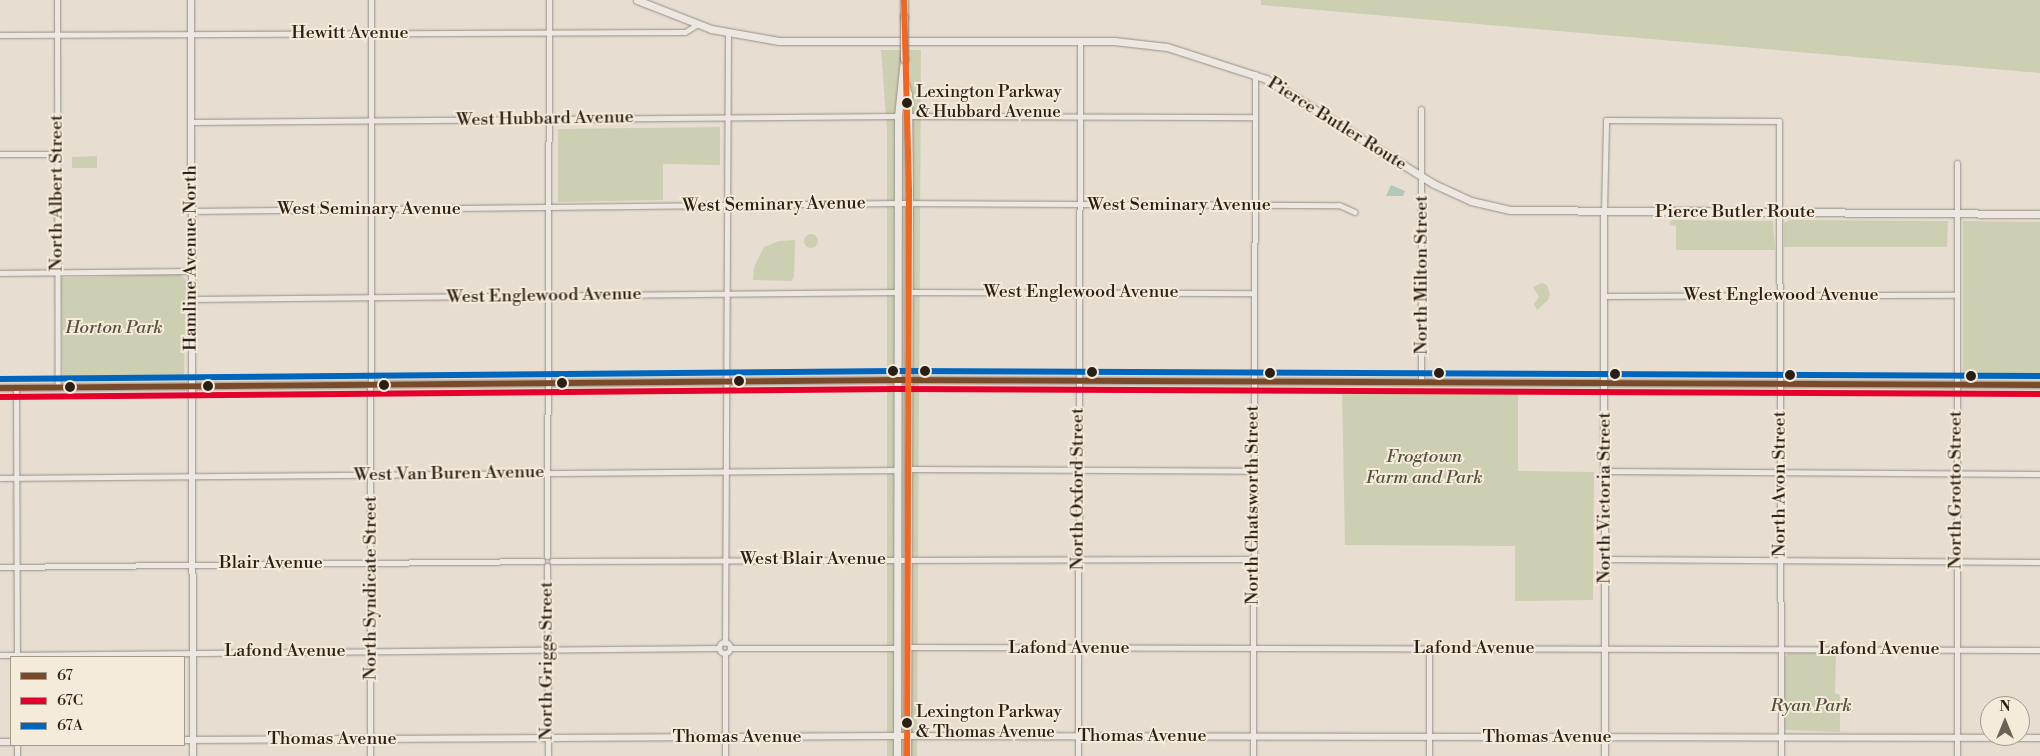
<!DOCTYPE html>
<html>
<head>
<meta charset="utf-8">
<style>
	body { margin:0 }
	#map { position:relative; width:2040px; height:756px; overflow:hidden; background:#e7ded1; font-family:"Libre Bodoni",serif }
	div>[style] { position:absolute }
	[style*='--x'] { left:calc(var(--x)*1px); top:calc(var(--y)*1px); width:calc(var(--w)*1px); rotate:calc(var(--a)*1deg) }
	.green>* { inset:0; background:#cccfb2 }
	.round { border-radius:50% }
	.water>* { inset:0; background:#b2c8bb }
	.roads { filter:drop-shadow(0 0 1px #968f87) drop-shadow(0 0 1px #968f87) }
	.minor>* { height:5px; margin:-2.5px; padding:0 2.5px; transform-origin:2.5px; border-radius:2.5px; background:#ece7e0 }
	.minor>.ring { margin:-2.5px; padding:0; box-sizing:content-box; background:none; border:5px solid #ece7e0; border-radius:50% }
	.tertiary>* { height:6px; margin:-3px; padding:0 3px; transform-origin:3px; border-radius:3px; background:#ece7e0 }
	.secondary>* { height:7px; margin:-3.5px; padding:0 3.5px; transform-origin:3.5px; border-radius:3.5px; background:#ece7e0 }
	.bridges { filter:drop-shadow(0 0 1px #7c766d) drop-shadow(0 0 1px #7c766d) }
	.secondary-bridge>* { height:7px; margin:-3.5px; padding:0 3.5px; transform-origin:3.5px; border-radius:3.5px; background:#ece7e0 }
	.bus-1>* { height:6px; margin:-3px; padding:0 3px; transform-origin:3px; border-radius:3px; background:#7a4b2a }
	.bus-2>* { height:6px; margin:-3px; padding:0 3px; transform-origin:3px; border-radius:3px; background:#e4002b }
	.bus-3>* { height:6px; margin:-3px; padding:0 3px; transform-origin:3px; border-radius:3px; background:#0065bd }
	.bus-4>* { height:6px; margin:-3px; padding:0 3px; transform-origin:3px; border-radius:3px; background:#f26522 }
	.dots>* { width:14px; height:14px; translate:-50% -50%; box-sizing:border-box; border:2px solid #f5ebdb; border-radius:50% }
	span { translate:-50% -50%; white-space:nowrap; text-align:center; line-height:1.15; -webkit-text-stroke:4px #f5ebdb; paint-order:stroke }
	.bus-label { font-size:17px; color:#2b1f15 }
	.left { translate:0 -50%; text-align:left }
	.street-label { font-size:18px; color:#2b1f15 }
	.park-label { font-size:18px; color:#55503d; font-style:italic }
	.legend { position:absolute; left:10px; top:656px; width:175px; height:90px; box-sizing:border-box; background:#f5ebdb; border:1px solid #a4998c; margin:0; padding:6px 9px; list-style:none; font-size:15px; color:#2b1f15 }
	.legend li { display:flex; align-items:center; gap:10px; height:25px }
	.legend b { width:25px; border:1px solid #a4998c }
	.north { position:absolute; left:1980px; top:696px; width:50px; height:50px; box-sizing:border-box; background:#f5ebdb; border:1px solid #a4998c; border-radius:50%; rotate:0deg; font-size:14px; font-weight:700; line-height:20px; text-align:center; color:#2b1f15 }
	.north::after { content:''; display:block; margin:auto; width:18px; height:22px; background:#6d6257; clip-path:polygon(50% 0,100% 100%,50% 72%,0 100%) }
</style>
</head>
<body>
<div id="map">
	<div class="green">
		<i style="clip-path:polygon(1261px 0,2040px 0,2040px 73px,1261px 5px)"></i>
		<i style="clip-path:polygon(881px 50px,921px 50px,917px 756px,887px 756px,887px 130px)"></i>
		<i style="clip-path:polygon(720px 127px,720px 165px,663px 164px,663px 200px,558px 202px,558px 129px)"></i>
		<i style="clip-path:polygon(97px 156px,97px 168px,72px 168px,72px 157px)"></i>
		<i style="clip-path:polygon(1671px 220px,1773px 221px,1775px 250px,1676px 250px,1676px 226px,1670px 225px)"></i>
		<i style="clip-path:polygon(1789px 220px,1948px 221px,1947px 247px,1784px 247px,1784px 223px)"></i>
		<i style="clip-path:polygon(1963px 221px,2040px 222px,2040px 379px,1963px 379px)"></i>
		<i class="round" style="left:804px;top:234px;width:14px;height:14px"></i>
		<i style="clip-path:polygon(795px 240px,794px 277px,791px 281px,753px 280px,754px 267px,764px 247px,779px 241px)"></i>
		<i style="clip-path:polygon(180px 274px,186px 280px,184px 379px,63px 380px,61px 278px)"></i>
		<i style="clip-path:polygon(1542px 283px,1547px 285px,1550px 294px,1548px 300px,1537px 310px,1534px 304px,1539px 297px,1533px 287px)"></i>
		<i style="clip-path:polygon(1342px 391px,1518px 393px,1518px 471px,1594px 472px,1593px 600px,1515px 601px,1515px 546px,1345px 545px)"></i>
		<i style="clip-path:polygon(1788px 653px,1836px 653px,1835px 693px,1840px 695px,1840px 732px,1785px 730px,1785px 657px)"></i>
	</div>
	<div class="water">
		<i style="clip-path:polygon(1391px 185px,1405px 191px,1403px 196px,1386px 196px)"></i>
	</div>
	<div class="roads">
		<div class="minor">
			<i style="--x:57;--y:0;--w:387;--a:89.9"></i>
			<i style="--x:0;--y:35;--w:685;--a:-0.25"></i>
			<i style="--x:685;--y:32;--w:15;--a:-32"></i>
			<i style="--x:908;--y:116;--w:346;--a:0.2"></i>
			<i style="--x:191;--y:122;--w:707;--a:-0.49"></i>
			<i style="--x:0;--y:154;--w:57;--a:0"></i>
			<i style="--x:1957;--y:163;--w:593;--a:90"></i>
			<i style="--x:191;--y:211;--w:707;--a:-0.65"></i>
			<i style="--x:898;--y:203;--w:441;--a:0.3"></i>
			<i style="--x:1339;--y:205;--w:17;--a:24"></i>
			<i style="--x:1604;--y:211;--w:91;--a:-88.7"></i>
			<i style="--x:1606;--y:120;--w:173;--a:0.3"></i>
			<i style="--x:1779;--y:121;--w:635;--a:89.82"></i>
			<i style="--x:0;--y:273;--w:191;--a:-0.6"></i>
			<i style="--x:908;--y:292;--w:346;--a:0.2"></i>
			<i style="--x:1605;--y:296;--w:352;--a:-0.2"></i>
			<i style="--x:191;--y:299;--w:707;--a:-0.57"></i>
			<i style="--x:1421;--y:382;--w:273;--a:-90"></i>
			<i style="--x:16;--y:388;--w:269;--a:89.8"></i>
			<i style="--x:908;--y:469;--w:345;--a:0.3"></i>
			<i style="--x:1605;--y:471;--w:435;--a:0.4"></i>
			<i style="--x:0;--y:478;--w:897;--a:-0.51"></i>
			<i style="--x:547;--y:556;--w:556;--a:-89.79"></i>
			<i style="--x:1605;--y:559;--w:435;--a:0.4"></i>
			<i style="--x:552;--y:561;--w:701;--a:-0.16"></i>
			<i style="--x:547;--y:566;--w:190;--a:89.7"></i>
			<i style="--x:0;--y:567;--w:542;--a:-0.63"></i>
			<i class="ring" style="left:719.5px;top:642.5px;width:6px;height:6px"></i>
			<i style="--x:725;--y:643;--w:610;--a:-89.72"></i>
			<i style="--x:907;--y:647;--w:1133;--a:0.15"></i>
			<i style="--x:730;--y:648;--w:167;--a:0"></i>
			<i style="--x:1429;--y:648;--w:108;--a:90"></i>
			<i style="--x:0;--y:655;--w:719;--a:-0.56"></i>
			<i style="--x:17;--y:756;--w:11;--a:-90"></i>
			<i style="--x:370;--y:756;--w:756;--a:-89.92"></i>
			<i style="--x:725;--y:756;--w:102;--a:-90"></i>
			<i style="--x:1078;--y:756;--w:715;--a:-89.84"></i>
			<i style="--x:1253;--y:756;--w:682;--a:-89.83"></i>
		</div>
		<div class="tertiary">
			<i style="--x:191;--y:0;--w:756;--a:89.85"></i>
			<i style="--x:1604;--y:211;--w:545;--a:89.89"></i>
			<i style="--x:0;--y:388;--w:898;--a:-0.51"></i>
			<i style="--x:898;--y:380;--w:1142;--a:0.25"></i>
			<i style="--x:184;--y:740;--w:706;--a:-0.32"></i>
			<i style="--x:890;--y:736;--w:1150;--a:0.1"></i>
			<i style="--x:0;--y:742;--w:11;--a:0"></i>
		</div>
		<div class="secondary">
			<i style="--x:637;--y:0;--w:79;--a:21.4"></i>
			<i style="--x:711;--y:29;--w:69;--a:10"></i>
			<i style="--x:779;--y:41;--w:335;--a:0"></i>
			<i style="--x:1114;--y:41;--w:53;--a:6.5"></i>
			<i style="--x:1167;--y:47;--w:104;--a:17.9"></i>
			<i style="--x:1266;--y:79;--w:198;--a:32"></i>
			<i style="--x:1434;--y:184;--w:41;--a:24.7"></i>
			<i style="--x:1471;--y:201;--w:40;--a:13"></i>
			<i style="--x:1510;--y:210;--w:530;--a:0.43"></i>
			<i style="--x:904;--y:0;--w:17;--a:90"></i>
			<i style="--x:904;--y:81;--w:14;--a:73"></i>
			<i style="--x:908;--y:94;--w:102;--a:89.4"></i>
			<i style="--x:909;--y:196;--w:560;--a:90.2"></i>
			<i style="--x:897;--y:756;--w:640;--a:-89.91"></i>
			<i style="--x:898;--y:116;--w:57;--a:-84"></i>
		</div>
	</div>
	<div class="bridges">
		<div class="secondary-bridge">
			<i style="--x:904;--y:17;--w:42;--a:90"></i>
		</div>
	</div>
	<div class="bus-1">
		<i style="--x:0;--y:388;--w:898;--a:-0.51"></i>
		<i style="--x:898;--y:380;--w:1142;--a:0.25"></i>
	</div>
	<div class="bus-2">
		<i style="--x:0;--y:397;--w:898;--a:-0.51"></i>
		<i style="--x:898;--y:389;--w:1142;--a:0.25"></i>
	</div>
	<div class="bus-3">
		<i style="--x:0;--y:379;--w:898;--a:-0.51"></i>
		<i style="--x:898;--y:371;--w:1142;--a:0.25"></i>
	</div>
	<div class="bus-4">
		<i style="--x:904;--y:0;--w:196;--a:88.5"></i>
		<i style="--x:909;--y:196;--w:560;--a:90.2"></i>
	</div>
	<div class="dots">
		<i style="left:907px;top:103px;background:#2b1f15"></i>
		<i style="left:893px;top:371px;background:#2b1f15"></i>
		<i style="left:925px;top:371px;background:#2b1f15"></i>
		<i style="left:1092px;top:372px;background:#2b1f15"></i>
		<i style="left:1270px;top:373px;background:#2b1f15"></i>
		<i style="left:1439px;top:373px;background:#2b1f15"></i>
		<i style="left:1615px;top:374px;background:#2b1f15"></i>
		<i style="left:1790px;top:375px;background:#2b1f15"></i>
		<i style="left:1971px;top:376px;background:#2b1f15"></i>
		<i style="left:739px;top:381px;background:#2b1f15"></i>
		<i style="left:562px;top:383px;background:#2b1f15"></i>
		<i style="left:384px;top:385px;background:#2b1f15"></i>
		<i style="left:208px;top:386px;background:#2b1f15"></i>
		<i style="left:70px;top:387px;background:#2b1f15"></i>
		<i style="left:907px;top:723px;background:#2b1f15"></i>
	</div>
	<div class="bus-label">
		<span class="left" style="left:916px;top:103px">Lexington Parkway<br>&amp; Hubbard Avenue</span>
		<span class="left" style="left:916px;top:723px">Lexington Parkway<br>&amp; Thomas Avenue</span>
	</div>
	<div class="street-label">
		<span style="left:350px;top:33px">Hewitt Avenue</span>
		<span style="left:545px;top:119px;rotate:-1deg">West Hubbard Avenue</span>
		<span style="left:1337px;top:124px;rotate:32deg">Pierce Butler Route</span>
		<span style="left:57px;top:193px;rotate:-90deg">North Albert Street</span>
		<span style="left:774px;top:205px;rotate:-1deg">West Seminary Avenue</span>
		<span style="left:1179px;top:205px">West Seminary Avenue</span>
		<span style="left:369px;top:209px">West Seminary Avenue</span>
		<span style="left:1735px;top:212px">Pierce Butler Route</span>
		<span style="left:191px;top:258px;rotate:-90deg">Hamline Avenue North</span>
		<span style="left:1422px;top:275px;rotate:-90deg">North Milton Street</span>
		<span style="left:1081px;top:292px">West Englewood Avenue</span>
		<span style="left:1781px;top:295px">West Englewood Avenue</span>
		<span style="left:544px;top:296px;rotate:-1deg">West Englewood Avenue</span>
		<span style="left:449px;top:474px;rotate:-1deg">West Van Buren Avenue</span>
		<span style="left:1780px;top:484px;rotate:-90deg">North Avon Street</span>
		<span style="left:1078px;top:489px;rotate:-90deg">North Oxford Street</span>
		<span style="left:1956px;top:490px;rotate:-90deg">North Grotto Street</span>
		<span style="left:1605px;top:498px;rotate:-90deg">North Victoria Street</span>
		<span style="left:1253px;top:505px;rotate:-90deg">North Chatsworth Street</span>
		<span style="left:813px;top:559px">West Blair Avenue</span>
		<span style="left:271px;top:563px">Blair Avenue</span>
		<span style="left:371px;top:588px;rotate:-90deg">North Syndicate Street</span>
		<span style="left:1069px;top:648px">Lafond Avenue</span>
		<span style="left:1474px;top:648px">Lafond Avenue</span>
		<span style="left:1879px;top:649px">Lafond Avenue</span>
		<span style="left:285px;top:651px">Lafond Avenue</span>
		<span style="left:547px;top:661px;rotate:-90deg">North Griggs Street</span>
		<span style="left:1142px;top:736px">Thomas Avenue</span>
		<span style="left:737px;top:737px">Thomas Avenue</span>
		<span style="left:1547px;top:737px">Thomas Avenue</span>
		<span style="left:332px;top:739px">Thomas Avenue</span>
	</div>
	<div class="park-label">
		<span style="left:114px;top:328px">Horton Park</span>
		<span style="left:1424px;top:468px">Frogtown<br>Farm and Park</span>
		<span style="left:1811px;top:706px">Ryan Park</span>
	</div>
	<ul class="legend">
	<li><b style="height:6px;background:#7a4b2a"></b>67</li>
	<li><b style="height:6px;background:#e4002b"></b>67C</li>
	<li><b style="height:6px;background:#0065bd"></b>67A</li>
	</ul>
	<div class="north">N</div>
</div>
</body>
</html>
